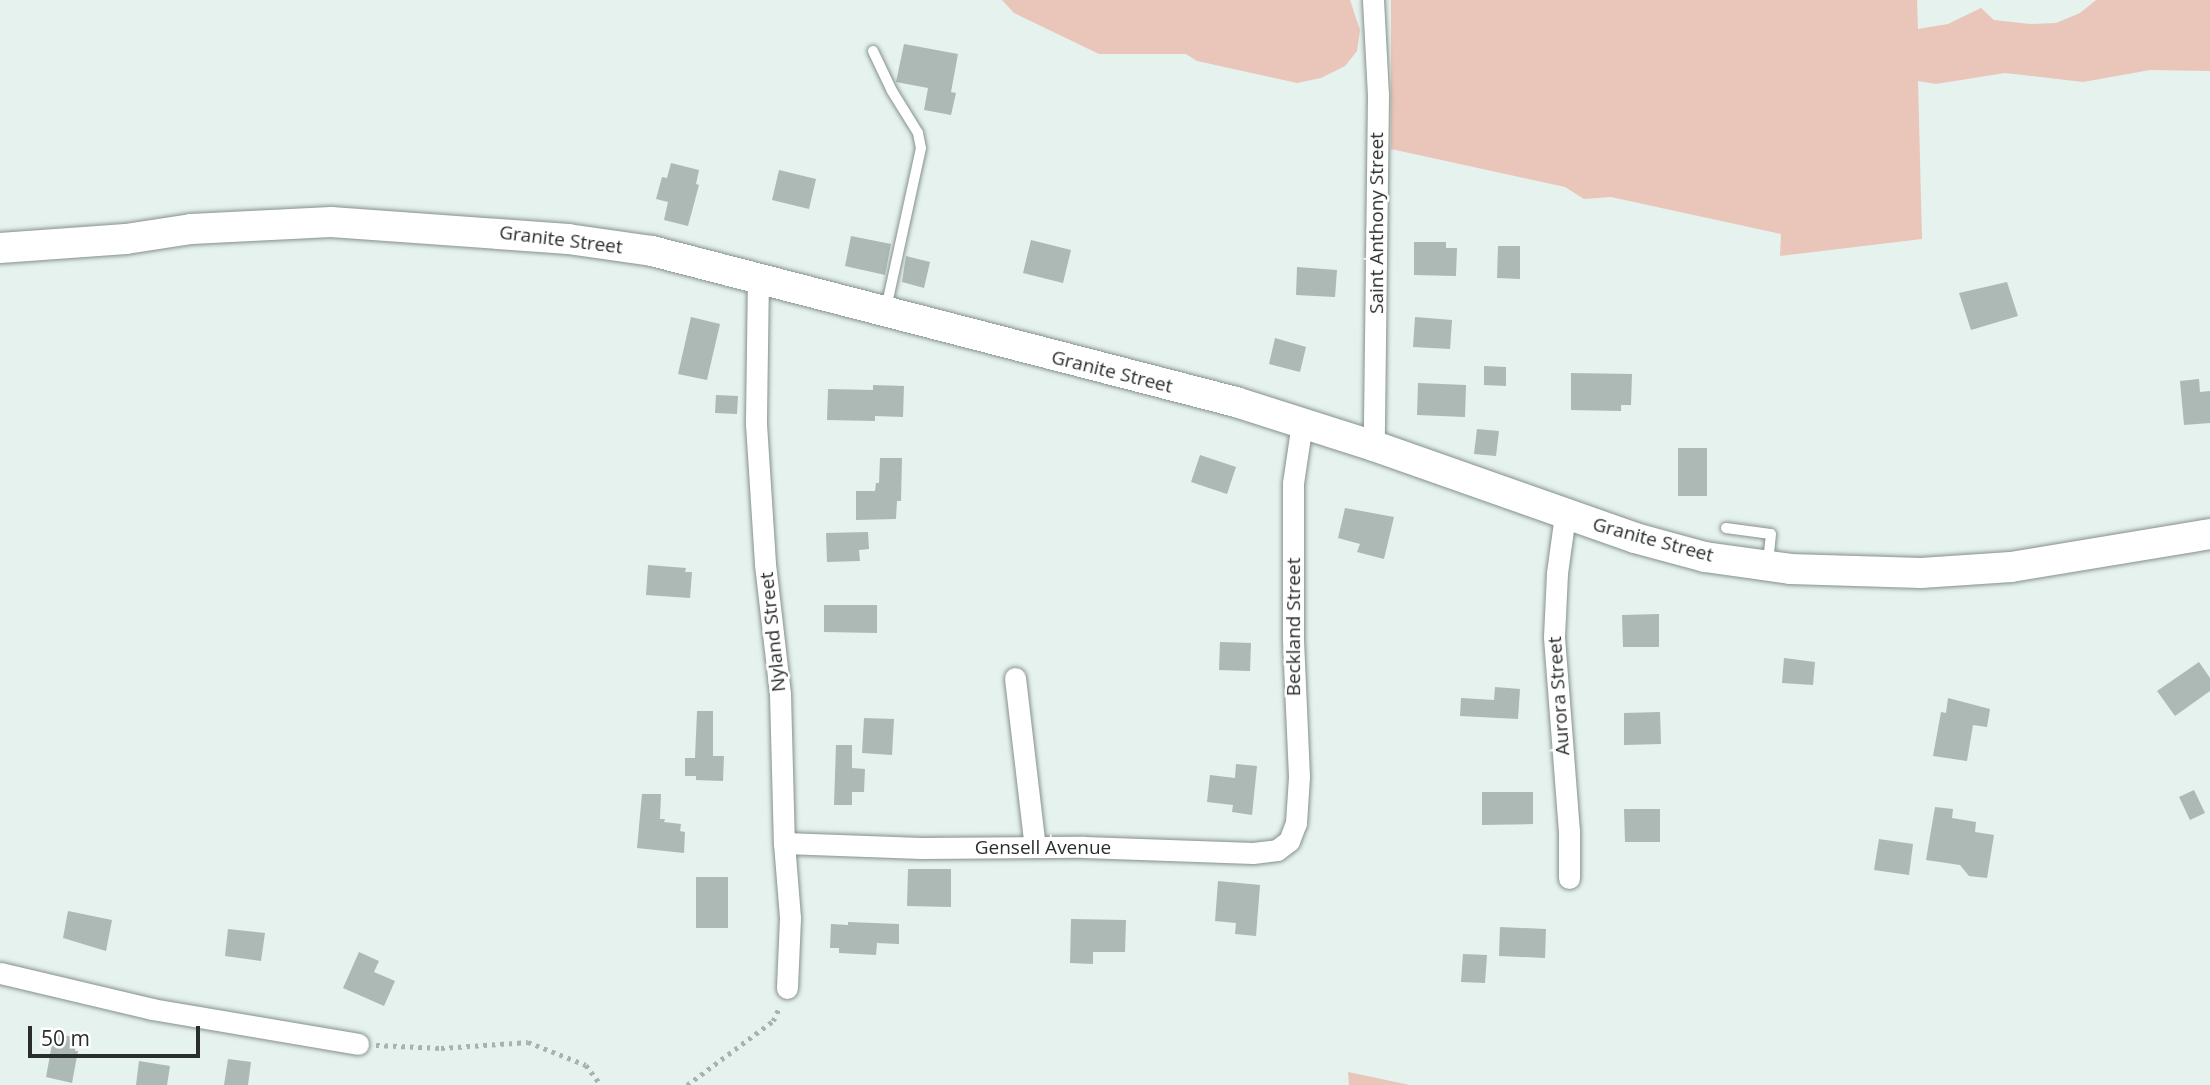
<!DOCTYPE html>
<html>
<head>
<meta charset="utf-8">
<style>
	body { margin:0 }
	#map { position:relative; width:2210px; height:1085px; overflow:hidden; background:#e5f2ed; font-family:"Open Sans",sans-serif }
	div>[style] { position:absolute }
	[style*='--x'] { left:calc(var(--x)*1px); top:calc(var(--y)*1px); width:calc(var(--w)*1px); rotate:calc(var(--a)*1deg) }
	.green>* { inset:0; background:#eac5ba }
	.building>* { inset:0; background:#adb9b4 }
	.path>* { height:4.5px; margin-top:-2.25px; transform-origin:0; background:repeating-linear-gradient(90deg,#a8b2ae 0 3.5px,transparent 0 8.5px) }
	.roads { filter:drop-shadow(0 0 2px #85918c) drop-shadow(0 0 2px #85918c) }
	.lane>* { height:10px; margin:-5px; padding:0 5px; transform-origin:5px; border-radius:5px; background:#fff }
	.street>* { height:21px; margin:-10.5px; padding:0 10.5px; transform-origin:10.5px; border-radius:10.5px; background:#fff }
	.secondary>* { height:30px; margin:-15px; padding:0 15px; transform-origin:15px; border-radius:15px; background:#fff }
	span { translate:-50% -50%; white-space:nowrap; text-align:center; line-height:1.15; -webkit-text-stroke:5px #fff; paint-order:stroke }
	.street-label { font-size:19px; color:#292e2c }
	.scale { position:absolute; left:28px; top:1026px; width:172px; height:32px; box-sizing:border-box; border:4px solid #292e2c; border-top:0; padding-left:9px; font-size:21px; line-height:24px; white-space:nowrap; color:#292e2c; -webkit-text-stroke:5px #fff; paint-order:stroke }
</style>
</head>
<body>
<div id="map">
	<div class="green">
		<i style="clip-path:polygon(1002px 0,1350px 0,1360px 30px,1357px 51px,1345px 66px,1321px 78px,1297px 83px,1197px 61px,1186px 54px,1099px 54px,1014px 13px)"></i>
		<i style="clip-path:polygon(1391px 0,1917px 0,1918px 29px,1948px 24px,1981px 8px,1994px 20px,2030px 24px,2056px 23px,2080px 13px,2096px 0,2210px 0,2210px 71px,2150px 70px,2083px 82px,2005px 73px,1936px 84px,1918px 81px,1922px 239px,1780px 256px,1781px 234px,1611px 197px,1584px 199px,1565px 187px,1391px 149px)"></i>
		<i style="clip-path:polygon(1348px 1072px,1410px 1085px,1349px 1085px)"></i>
	</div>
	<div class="building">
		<i style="clip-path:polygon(904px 44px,958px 54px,951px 92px,956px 93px,951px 115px,924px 110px,928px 88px,896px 82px)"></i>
		<i style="clip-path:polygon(671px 163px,699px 170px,696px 184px,699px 185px,688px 226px,664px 220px,668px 202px,656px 199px,662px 177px,667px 178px)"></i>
		<i style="clip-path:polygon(779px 170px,816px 179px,809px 209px,772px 200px)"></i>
		<i style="clip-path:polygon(851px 236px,891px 244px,885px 275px,845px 266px)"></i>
		<i style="clip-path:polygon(1031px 240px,1071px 250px,1063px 283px,1023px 273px)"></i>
		<i style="clip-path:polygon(1414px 242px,1446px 242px,1446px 248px,1457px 248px,1456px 276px,1414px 275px)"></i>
		<i style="clip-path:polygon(1498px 246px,1520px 246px,1520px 279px,1497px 278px)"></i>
		<i style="clip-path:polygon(906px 256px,930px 262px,924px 288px,902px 282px)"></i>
		<i style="clip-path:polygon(1297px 267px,1337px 270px,1335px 297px,1296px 295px)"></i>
		<i style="clip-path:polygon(2007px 282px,2018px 316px,1971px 330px,1959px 293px)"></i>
		<i style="clip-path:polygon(691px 317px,720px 324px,707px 380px,678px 374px)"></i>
		<i style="clip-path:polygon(1415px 317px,1452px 320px,1450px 349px,1413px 347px)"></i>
		<i style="clip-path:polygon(1275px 338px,1306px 347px,1300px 372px,1269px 364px)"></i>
		<i style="clip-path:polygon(1484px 366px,1506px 367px,1506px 386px,1484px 385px)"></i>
		<i style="clip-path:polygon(1571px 373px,1632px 374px,1631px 405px,1621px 405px,1621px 411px,1571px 410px)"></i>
		<i style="clip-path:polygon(2199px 379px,2200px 392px,2210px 391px,2210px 423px,2184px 425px,2180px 381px)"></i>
		<i style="clip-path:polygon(1418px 383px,1466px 385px,1465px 417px,1417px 415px)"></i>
		<i style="clip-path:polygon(873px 385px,904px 386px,903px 417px,875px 416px,875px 421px,827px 420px,828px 389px,873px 390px)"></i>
		<i style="clip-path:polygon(716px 395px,738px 396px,737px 414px,715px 413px)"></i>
		<i style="clip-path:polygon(1477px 429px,1499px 431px,1496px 456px,1474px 454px)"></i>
		<i style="clip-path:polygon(1678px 448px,1707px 448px,1707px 496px,1678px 496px)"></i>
		<i style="clip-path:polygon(1200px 455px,1236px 467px,1227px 494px,1191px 482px)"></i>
		<i style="clip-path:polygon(880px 458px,902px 458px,901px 501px,897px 501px,896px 519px,856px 520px,856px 491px,875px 491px,876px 483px,879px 483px)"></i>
		<i style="clip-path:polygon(1345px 508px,1394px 517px,1384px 559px,1357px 552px,1360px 544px,1338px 538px)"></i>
		<i style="clip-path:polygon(868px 532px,869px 549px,859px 550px,860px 561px,827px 562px,826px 533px)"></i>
		<i style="clip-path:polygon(648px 565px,686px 568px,685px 572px,692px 572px,690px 598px,646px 595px)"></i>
		<i style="clip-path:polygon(824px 605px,877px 605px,877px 633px,824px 632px)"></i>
		<i style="clip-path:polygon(1659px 614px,1659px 647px,1623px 647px,1622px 615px)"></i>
		<i style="clip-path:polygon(1220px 642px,1251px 643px,1250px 671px,1219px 670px)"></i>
		<i style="clip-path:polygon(1784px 658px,1815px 662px,1813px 685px,1782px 683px)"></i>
		<i style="clip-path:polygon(2199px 662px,2210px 678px,2210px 691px,2175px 716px,2157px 691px)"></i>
		<i style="clip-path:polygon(1495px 687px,1520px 689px,1518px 719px,1460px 716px,1461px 698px,1494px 700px)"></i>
		<i style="clip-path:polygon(1948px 698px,1990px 709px,1987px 727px,1973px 725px,1967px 761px,1933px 756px,1941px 712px,1946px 713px)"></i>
		<i style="clip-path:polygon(697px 711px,713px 711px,713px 756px,724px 756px,723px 781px,696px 780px,696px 776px,685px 776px,685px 758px,695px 758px)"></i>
		<i style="clip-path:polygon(1660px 712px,1661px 744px,1624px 745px,1624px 713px)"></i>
		<i style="clip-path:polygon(864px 718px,894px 719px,892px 755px,862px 753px)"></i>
		<i style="clip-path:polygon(836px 745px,852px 745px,852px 768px,865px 769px,864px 792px,852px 792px,852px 805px,834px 805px)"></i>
		<i style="clip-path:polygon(1236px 764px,1257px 766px,1252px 815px,1232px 812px,1233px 805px,1207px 802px,1210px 775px,1235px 778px)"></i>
		<i style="clip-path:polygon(2194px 790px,2205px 813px,2190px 820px,2179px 797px)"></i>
		<i style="clip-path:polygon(1482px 792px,1533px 792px,1533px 824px,1482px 825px)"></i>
		<i style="clip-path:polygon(642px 794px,661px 794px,660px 819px,665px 819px,664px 822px,681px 824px,680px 831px,685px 832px,684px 853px,637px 848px)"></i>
		<i style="clip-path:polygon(1935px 807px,1953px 809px,1952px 818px,1976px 822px,1975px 832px,1994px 835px,1987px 878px,1969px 876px,1960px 865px,1926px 860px)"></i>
		<i style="clip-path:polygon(1624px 809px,1660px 809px,1660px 842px,1625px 842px)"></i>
		<i style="clip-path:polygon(1879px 839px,1913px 844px,1909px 875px,1874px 870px)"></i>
		<i style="clip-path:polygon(908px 869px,951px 869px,951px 907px,907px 906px)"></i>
		<i style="clip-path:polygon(696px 877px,728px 877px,728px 928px,696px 928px)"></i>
		<i style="clip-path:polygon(1218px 881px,1260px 885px,1256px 936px,1235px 934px,1236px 923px,1215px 921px)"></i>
		<i style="clip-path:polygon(68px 911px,112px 920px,106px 951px,63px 938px)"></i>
		<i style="clip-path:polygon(1071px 919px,1126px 920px,1125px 952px,1093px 952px,1093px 964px,1070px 963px)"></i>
		<i style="clip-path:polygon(848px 922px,899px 924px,899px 944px,877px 943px,876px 955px,839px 953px,839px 948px,830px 948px,831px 924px,848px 925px)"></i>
		<i style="clip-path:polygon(1500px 927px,1546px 929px,1545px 958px,1499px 956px)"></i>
		<i style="clip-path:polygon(228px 929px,265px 933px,261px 961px,225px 956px)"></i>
		<i style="clip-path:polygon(359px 952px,379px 961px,374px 972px,395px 981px,384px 1006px,343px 988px)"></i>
		<i style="clip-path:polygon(1463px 954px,1487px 955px,1485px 983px,1461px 982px)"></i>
		<i style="clip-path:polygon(54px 1033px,77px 1038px,75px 1051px,78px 1051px,72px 1083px,46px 1077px)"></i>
		<i style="clip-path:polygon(228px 1059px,251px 1062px,248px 1085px,224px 1085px)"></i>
		<i style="clip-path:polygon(139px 1061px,170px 1066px,167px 1085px,136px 1085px)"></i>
	</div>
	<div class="path">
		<i style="--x:376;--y:1045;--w:65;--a:2.6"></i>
		<i style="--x:441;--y:1048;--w:87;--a:-3.9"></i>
		<i style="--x:528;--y:1042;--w:62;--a:21.6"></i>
		<i style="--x:586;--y:1065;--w:25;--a:53"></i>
		<i style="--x:687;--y:1085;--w:107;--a:-36.7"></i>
		<i style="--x:773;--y:1021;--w:14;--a:-65"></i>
	</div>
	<div class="roads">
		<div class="lane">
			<i style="--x:873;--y:51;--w:44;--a:64.6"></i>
			<i style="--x:892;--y:91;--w:49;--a:58.2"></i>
			<i style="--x:918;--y:133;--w:15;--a:79"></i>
			<i style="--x:921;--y:148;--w:165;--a:102.3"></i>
			<i style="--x:1726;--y:528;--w:45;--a:7.6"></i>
			<i style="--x:1771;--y:534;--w:29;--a:96"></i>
		</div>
		<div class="street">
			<i style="--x:1373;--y:0;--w:95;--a:87"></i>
			<i style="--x:1378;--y:95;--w:351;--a:90.7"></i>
			<i style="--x:758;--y:276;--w:148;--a:90.8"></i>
			<i style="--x:756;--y:424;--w:140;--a:86.3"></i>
			<i style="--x:765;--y:564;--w:131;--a:83.4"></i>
			<i style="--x:780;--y:694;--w:149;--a:88.5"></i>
			<i style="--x:784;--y:843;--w:75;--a:85.4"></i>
			<i style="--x:790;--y:918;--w:70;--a:92.5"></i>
			<i style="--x:1565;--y:515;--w:59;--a:97.9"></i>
			<i style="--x:1557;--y:573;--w:64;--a:92.7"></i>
			<i style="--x:1554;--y:637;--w:194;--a:85.6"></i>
			<i style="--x:1569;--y:830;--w:48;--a:90"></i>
			<i style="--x:1015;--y:678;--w:170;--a:83.3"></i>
			<i style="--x:784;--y:843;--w:137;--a:2.1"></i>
			<i style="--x:921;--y:848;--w:163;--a:-0.4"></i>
			<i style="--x:1084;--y:847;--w:169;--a:2"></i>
			<i style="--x:1253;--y:853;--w:24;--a:-7"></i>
			<i style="--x:1277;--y:850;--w:15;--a:-37"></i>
			<i style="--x:1289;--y:841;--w:19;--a:-69"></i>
			<i style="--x:1296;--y:823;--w:46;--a:-86.3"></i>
			<i style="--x:1299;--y:777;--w:139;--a:-92.5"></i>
			<i style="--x:1293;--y:638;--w:155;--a:-90"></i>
			<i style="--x:1293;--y:483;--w:61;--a:-81.5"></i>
			<i style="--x:0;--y:973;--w:156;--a:13.3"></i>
			<i style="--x:152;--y:1009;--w:209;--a:9.6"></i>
		</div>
		<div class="secondary">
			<i style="--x:0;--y:248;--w:126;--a:-4.1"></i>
			<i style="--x:126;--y:239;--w:66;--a:-8.7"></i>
			<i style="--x:191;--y:229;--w:140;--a:-2.9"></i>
			<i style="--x:331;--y:222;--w:238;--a:4.1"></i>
			<i style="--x:568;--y:239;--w:85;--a:8.1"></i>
			<i style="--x:652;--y:251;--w:603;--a:14.5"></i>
			<i style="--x:1236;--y:402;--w:145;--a:17.7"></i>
			<i style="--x:1374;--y:446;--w:277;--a:19.4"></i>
			<i style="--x:1635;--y:538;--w:73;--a:15.2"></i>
			<i style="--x:1705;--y:557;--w:86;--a:8"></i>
			<i style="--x:1790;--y:569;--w:131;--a:1.7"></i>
			<i style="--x:1921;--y:573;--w:90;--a:-3.8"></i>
			<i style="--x:2011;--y:567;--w:202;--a:-9.4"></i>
		</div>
	</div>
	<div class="street-label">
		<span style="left:1377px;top:223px;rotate:-90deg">Saint Anthony Street</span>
		<span style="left:561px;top:240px;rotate:7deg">Granite Street</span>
		<span style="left:1112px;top:372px;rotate:14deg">Granite Street</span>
		<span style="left:1653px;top:540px;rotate:15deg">Granite Street</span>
		<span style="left:1294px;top:627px;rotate:-90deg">Beckland Street</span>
		<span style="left:773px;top:632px;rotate:-96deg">Nyland Street</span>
		<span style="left:1559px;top:696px;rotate:-94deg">Aurora Street</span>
		<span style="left:1043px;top:848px">Gensell Avenue</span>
	</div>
	<div class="scale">50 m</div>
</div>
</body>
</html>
